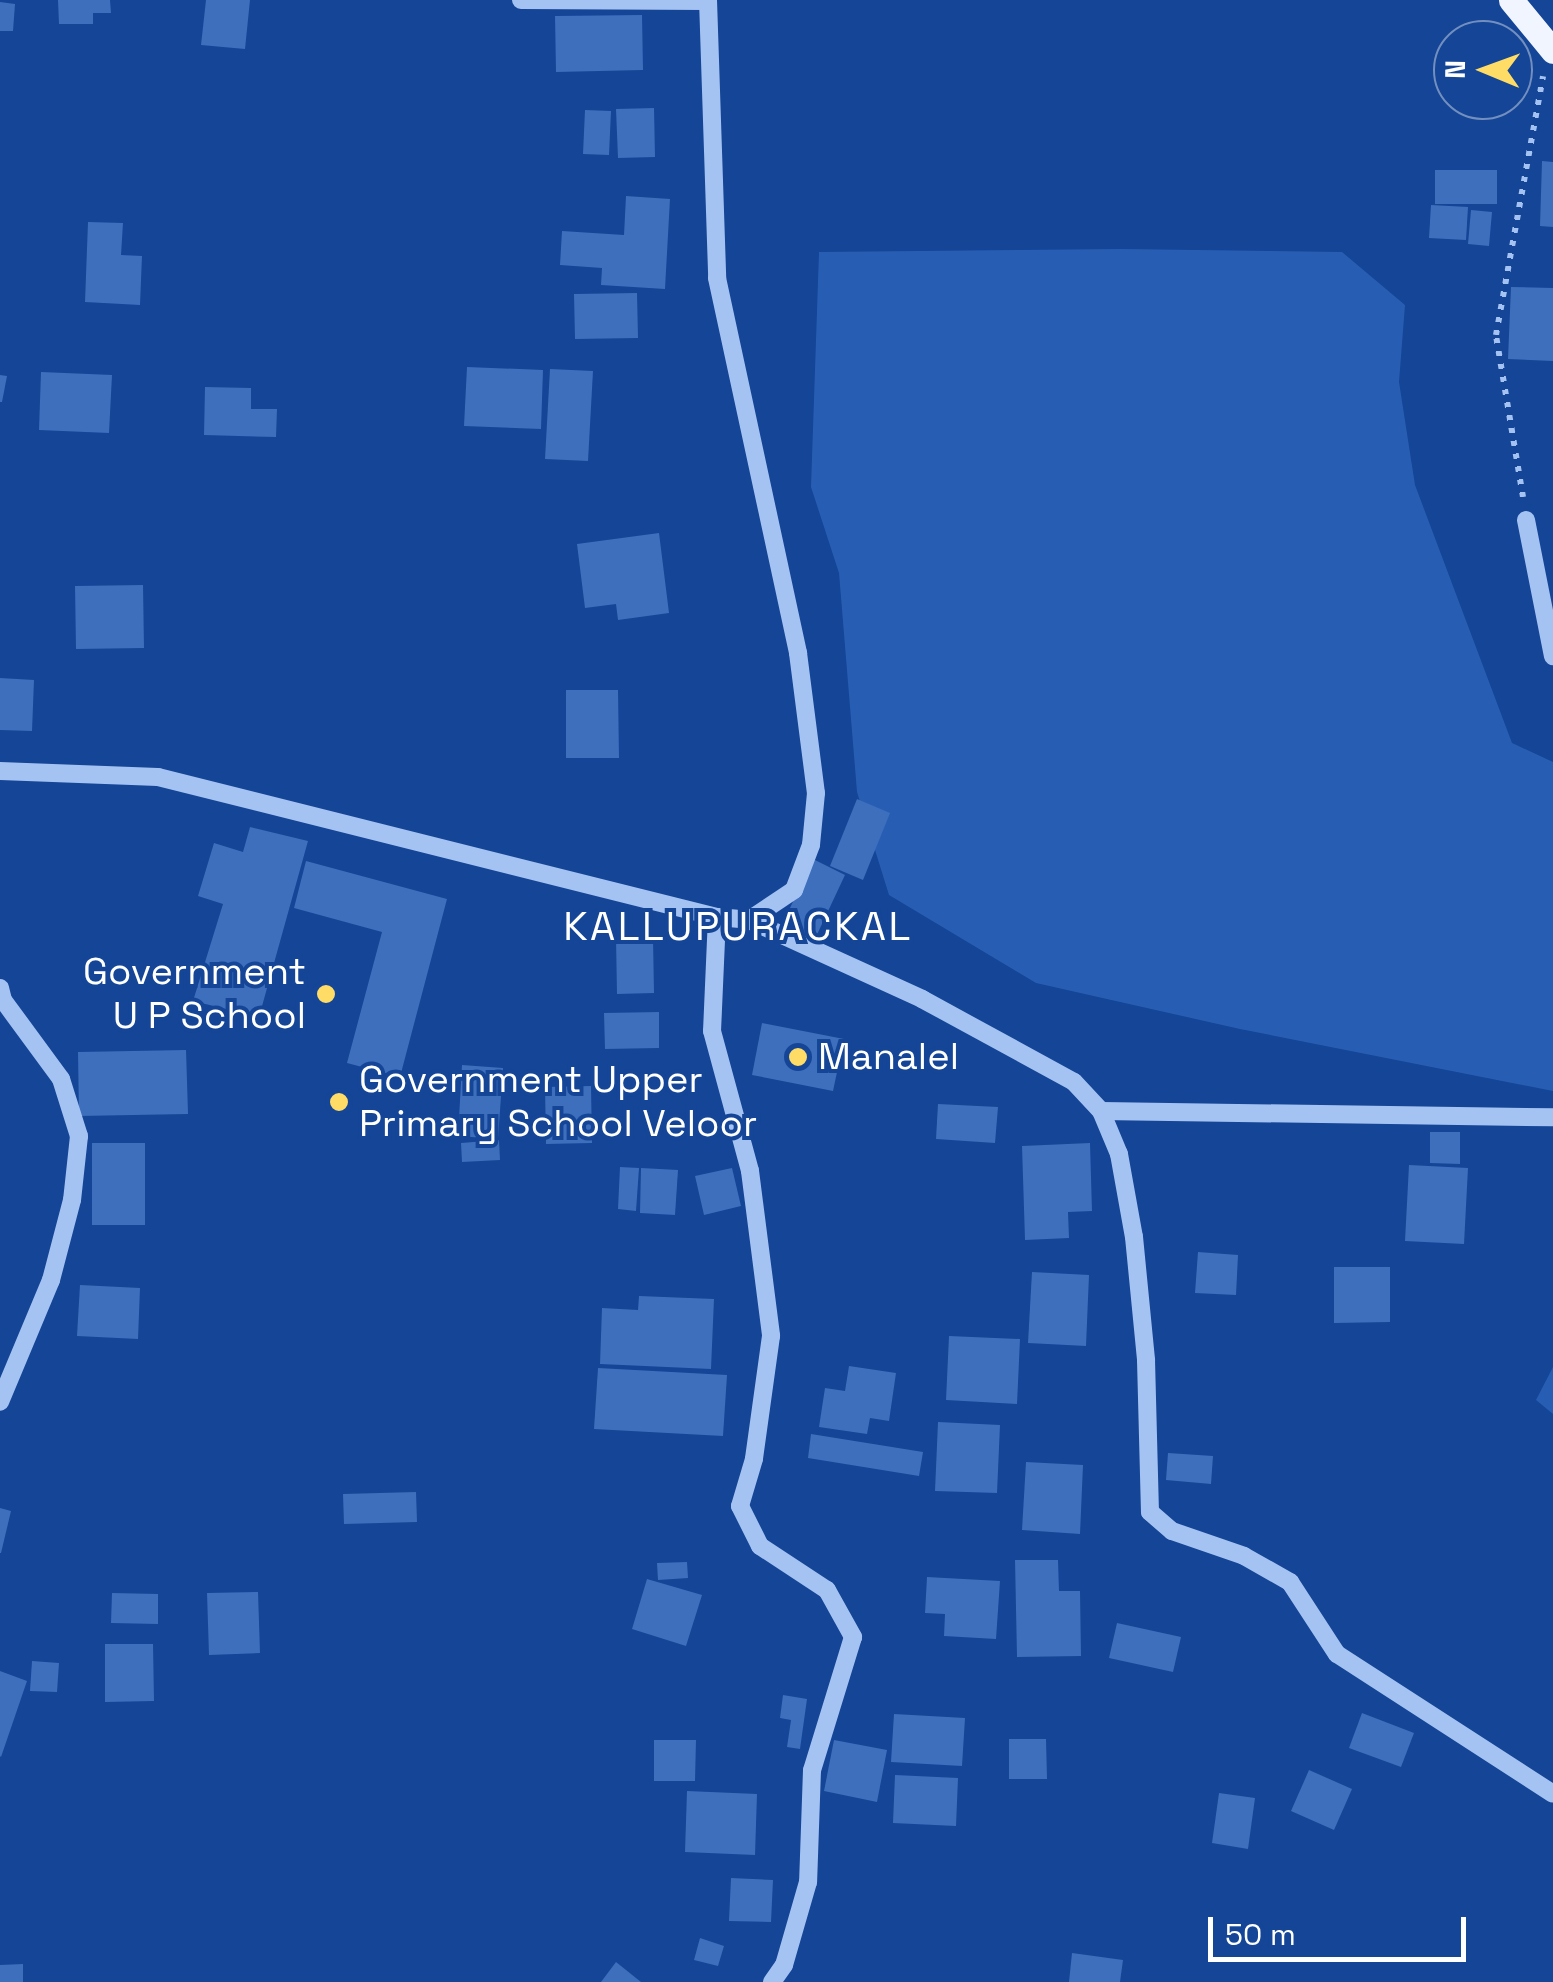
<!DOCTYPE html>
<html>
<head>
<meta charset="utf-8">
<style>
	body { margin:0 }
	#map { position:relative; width:1553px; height:1982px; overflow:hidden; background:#144596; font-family:"Space Grotesk",sans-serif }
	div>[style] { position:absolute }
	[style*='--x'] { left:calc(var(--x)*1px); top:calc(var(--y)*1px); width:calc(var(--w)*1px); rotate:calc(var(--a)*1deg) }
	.green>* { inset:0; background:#275eb4 }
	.building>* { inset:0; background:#3d6fbd }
	.path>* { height:6px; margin-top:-3px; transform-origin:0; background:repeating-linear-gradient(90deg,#a5c3f2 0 5px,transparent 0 13px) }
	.minor>* { height:18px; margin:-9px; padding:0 9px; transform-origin:9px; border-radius:9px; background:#a5c3f2 }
	.major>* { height:25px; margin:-12.5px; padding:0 12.5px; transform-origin:12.5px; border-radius:12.5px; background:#f0f5ff }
	.dots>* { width:28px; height:28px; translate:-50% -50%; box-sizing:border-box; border:5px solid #144596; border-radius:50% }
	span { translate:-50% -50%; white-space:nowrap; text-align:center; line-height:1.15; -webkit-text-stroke:8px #144596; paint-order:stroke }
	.poi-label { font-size:38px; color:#fff }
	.right { translate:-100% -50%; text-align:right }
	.left { translate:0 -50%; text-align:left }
	.neighbourhood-label { font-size:40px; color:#fff; letter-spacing:2.5px }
	.north { position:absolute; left:1433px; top:20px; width:100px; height:100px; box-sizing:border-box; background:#144596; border:2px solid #728fc0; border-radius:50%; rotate:271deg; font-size:28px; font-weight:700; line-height:40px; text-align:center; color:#fff }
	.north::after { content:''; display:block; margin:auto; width:35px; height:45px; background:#ffdc66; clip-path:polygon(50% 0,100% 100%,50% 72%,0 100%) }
	.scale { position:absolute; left:1208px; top:1917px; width:258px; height:45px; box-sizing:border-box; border:5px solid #fff; border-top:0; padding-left:12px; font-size:30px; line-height:35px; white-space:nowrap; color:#fff; -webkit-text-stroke:8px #144596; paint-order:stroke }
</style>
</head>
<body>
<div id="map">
	<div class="green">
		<i style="clip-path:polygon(1121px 249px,1342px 252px,1405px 305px,1399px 382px,1415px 485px,1512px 743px,1553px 762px,1553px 1091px,1240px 1029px,1036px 983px,889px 895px,857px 792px,839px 573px,811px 487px,819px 252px)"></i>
		<i style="clip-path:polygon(1553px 1367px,1553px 1414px,1536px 1400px)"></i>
	</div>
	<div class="building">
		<i style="clip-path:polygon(58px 0,110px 0,111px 13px,93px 13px,93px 24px,59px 24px)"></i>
		<i style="clip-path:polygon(206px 0,250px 0,245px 49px,201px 45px)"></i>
		<i style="clip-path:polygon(0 2px,15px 4px,13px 31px,0 31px)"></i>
		<i style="clip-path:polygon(642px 15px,643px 70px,556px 72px,555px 16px)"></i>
		<i style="clip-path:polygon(654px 108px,655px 157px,618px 158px,616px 109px)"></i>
		<i style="clip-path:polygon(585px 110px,611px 111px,609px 155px,583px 154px)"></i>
		<i style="clip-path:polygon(1542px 161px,1553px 162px,1553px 227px,1540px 226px)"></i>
		<i style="clip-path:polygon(1435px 170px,1497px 170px,1497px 204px,1435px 204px)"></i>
		<i style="clip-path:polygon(626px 196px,670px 199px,665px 289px,601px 285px,602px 268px,560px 265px,562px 231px,624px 235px)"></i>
		<i style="clip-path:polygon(1431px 205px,1468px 207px,1466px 240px,1429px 238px)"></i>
		<i style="clip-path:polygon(1471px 210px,1492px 212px,1489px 246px,1468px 244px)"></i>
		<i style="clip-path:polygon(88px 222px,123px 223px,121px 255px,142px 256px,140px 305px,85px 302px)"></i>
		<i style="clip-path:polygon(1511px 287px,1553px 288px,1553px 361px,1508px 359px)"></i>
		<i style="clip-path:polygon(637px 293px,638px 338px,575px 339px,574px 294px)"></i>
		<i style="clip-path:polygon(467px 367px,543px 370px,541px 429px,464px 426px)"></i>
		<i style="clip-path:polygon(550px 369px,593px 371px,588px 461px,545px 459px)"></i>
		<i style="clip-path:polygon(41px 372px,112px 375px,109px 433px,39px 430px)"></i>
		<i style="clip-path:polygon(0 375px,7px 376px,2px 402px,0 402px)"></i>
		<i style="clip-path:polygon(205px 387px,251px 388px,251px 409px,277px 409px,276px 437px,204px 435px)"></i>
		<i style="clip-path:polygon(659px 533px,669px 613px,618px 620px,616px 604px,585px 608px,577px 544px)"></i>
		<i style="clip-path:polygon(143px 585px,144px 648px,76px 649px,75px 586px)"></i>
		<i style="clip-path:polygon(0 678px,34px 680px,32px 731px,0 730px)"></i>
		<i style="clip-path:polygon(566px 690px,618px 690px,619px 758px,566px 758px)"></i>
		<i style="clip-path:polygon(857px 799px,890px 813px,863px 880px,830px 866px)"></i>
		<i style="clip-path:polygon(250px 827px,308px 841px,259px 1017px,193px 1001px,223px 904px,198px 896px,214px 843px,243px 852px)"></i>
		<i style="clip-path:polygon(813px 859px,845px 875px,814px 941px,782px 925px)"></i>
		<i style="clip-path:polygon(306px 861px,447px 899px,400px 1077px,347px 1063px,382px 932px,294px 908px)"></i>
		<i style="clip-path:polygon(616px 938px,653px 938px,654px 993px,617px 994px)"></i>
		<i style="clip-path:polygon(659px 1012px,659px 1048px,605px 1049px,604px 1013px)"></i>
		<i style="clip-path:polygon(762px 1023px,844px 1039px,833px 1091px,752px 1075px)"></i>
		<i style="clip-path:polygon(186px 1050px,188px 1114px,79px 1116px,78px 1052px)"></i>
		<i style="clip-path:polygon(462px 1065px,503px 1068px,498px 1139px,458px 1136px)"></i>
		<i style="clip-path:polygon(591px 1086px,592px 1143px,546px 1144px,545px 1087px)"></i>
		<i style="clip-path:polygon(938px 1104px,998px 1107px,995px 1143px,936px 1139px)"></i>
		<i style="clip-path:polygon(1430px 1132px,1460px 1132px,1460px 1164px,1430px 1163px)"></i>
		<i style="clip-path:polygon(499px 1140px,500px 1160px,462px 1162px,461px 1143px)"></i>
		<i style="clip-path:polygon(92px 1143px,145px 1143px,145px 1225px,92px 1225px)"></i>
		<i style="clip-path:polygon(1090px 1143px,1092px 1211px,1068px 1212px,1069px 1238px,1025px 1240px,1022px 1146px)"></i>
		<i style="clip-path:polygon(1409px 1165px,1468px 1168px,1464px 1244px,1405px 1241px)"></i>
		<i style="clip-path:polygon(620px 1167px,639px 1168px,636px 1211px,618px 1209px)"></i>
		<i style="clip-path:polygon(641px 1168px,678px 1170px,675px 1215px,640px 1213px)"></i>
		<i style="clip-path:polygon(732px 1168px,741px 1206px,704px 1215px,695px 1176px)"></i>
		<i style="clip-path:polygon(1198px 1252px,1238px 1255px,1236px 1295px,1195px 1293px)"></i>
		<i style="clip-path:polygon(1334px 1267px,1390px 1267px,1390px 1322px,1334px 1323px)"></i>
		<i style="clip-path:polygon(1032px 1272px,1089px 1275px,1086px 1346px,1028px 1343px)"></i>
		<i style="clip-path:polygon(80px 1285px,140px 1288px,138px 1339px,77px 1336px)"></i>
		<i style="clip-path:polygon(639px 1296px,714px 1299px,711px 1369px,600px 1364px,602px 1308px,638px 1310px)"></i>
		<i style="clip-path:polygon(949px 1336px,1020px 1339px,1017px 1404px,946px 1400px)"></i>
		<i style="clip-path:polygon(849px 1366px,896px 1373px,889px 1421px,870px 1418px,867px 1434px,819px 1427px,825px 1388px,845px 1391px)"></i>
		<i style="clip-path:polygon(598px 1368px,727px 1375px,723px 1436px,594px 1429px)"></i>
		<i style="clip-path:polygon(938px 1422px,1000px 1425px,997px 1493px,935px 1491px)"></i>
		<i style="clip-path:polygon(811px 1434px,923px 1452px,919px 1476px,808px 1458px)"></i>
		<i style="clip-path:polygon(1168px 1453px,1213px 1456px,1211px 1484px,1166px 1480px)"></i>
		<i style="clip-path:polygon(1026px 1462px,1083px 1465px,1080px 1534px,1022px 1530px)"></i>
		<i style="clip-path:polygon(416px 1492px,417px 1522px,344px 1524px,343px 1494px)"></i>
		<i style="clip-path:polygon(0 1508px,11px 1511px,1px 1553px,0 1553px)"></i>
		<i style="clip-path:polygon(1015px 1560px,1058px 1560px,1059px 1591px,1080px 1591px,1081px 1656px,1017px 1657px)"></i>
		<i style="clip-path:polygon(687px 1562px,688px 1578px,658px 1580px,657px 1563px)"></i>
		<i style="clip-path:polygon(927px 1577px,1000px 1581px,996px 1639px,944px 1636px,945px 1614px,925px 1613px)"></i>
		<i style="clip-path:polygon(647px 1579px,702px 1595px,686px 1646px,632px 1629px)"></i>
		<i style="clip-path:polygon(258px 1592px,260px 1653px,209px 1655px,207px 1593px)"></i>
		<i style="clip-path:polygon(112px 1593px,158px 1594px,158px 1624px,111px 1623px)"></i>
		<i style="clip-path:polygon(1117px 1623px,1181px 1637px,1173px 1672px,1109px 1658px)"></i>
		<i style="clip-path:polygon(105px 1644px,153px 1644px,154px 1701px,105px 1702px)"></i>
		<i style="clip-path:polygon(32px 1661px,59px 1663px,57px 1692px,30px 1691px)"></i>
		<i style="clip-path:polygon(0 1671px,27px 1681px,1px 1757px,0 1756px)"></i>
		<i style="clip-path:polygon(783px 1695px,807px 1699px,800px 1749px,787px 1747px,791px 1720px,780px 1718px)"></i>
		<i style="clip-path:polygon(1362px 1713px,1414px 1733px,1401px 1767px,1349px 1748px)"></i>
		<i style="clip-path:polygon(894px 1714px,965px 1718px,962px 1766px,891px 1762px)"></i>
		<i style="clip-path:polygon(1009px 1739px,1046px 1739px,1047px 1779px,1009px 1779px)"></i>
		<i style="clip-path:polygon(654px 1740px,696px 1740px,695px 1781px,654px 1781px)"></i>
		<i style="clip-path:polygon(834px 1740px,887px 1750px,877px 1802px,824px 1791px)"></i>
		<i style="clip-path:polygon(1309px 1770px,1352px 1789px,1334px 1830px,1291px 1811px)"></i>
		<i style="clip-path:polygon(895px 1775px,958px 1778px,956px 1826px,893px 1823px)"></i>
		<i style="clip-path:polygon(687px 1791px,757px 1794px,755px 1855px,685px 1852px)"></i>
		<i style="clip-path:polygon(1219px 1793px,1255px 1798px,1248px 1849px,1212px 1843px)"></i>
		<i style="clip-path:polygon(731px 1878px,773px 1880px,771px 1922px,729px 1921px)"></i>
		<i style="clip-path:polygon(700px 1938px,724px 1946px,718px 1966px,694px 1960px)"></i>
		<i style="clip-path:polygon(1072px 1953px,1123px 1960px,1120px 1982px,1069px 1982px)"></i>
		<i style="clip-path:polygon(616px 1962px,641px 1982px,601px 1982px)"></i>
		<i style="clip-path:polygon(23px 1964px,23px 1982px,0 1982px,0 1965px)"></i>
	</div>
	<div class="path">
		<i style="--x:1523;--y:497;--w:164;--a:-99.5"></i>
		<i style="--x:1496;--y:335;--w:263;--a:-79.7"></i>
	</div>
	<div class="minor">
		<i style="--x:521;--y:0;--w:187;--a:0.3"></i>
		<i style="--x:708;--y:0;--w:278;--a:88.1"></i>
		<i style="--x:717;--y:278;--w:384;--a:77.8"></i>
		<i style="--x:798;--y:653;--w:141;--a:82.7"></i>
		<i style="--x:816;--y:793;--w:52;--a:95.5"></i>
		<i style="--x:811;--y:845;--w:48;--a:110.7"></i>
		<i style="--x:794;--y:890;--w:54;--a:146.3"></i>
		<i style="--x:1526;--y:520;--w:139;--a:78.8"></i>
		<i style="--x:0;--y:771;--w:158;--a:2.2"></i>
		<i style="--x:158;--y:777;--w:576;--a:14.06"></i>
		<i style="--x:717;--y:917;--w:32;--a:5"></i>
		<i style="--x:749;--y:920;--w:190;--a:24.5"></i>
		<i style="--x:922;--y:999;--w:173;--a:28.6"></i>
		<i style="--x:1074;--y:1082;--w:40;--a:47"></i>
		<i style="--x:1101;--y:1111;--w:47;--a:67.3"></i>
		<i style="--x:1119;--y:1154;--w:84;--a:79.8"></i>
		<i style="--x:1134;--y:1237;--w:124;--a:84.4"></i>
		<i style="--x:1146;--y:1360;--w:152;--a:88.5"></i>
		<i style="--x:1150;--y:1512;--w:29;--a:41"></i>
		<i style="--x:1172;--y:1531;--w:76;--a:19.1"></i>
		<i style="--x:1244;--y:1556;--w:53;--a:29.5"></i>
		<i style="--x:1290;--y:1582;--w:86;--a:56.9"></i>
		<i style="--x:1337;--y:1654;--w:257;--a:32.9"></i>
		<i style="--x:717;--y:917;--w:114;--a:92.5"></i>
		<i style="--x:712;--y:1031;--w:145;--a:74.8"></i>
		<i style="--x:750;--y:1171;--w:166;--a:82.7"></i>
		<i style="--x:771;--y:1336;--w:124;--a:97.9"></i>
		<i style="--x:754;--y:1459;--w:49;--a:106.6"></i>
		<i style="--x:740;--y:1506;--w:45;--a:63.4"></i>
		<i style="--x:760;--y:1546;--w:80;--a:33.3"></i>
		<i style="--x:827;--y:1590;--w:54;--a:61"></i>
		<i style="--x:853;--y:1637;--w:139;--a:107.1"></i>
		<i style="--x:812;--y:1770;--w:112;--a:92"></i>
		<i style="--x:808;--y:1882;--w:86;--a:106.1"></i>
		<i style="--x:784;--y:1965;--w:21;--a:125"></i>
		<i style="--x:0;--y:988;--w:12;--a:76"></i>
		<i style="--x:3;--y:1000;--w:98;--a:53.7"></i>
		<i style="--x:61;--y:1079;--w:60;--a:72.5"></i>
		<i style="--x:79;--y:1136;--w:64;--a:96.2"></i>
		<i style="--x:72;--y:1200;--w:83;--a:104.7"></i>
		<i style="--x:51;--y:1280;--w:132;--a:112.7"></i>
		<i style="--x:1101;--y:1111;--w:452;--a:0.8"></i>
	</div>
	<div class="major">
		<i style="--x:1511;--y:0;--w:66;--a:50.5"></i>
	</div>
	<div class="dots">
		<i style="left:326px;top:994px;background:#ffdc66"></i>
		<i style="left:798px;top:1057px;background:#ffdc66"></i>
		<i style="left:339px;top:1102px;background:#ffdc66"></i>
	</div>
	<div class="poi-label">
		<span class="right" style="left:306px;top:994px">Government<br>U P School</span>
		<span class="left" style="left:818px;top:1057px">Manalel</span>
		<span class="left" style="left:359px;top:1102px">Government Upper<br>Primary School Veloor</span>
	</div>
	<div class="neighbourhood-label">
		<span style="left:738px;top:927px">KALLUPURACKAL</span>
	</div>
	<div class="north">N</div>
	<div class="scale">50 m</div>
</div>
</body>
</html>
